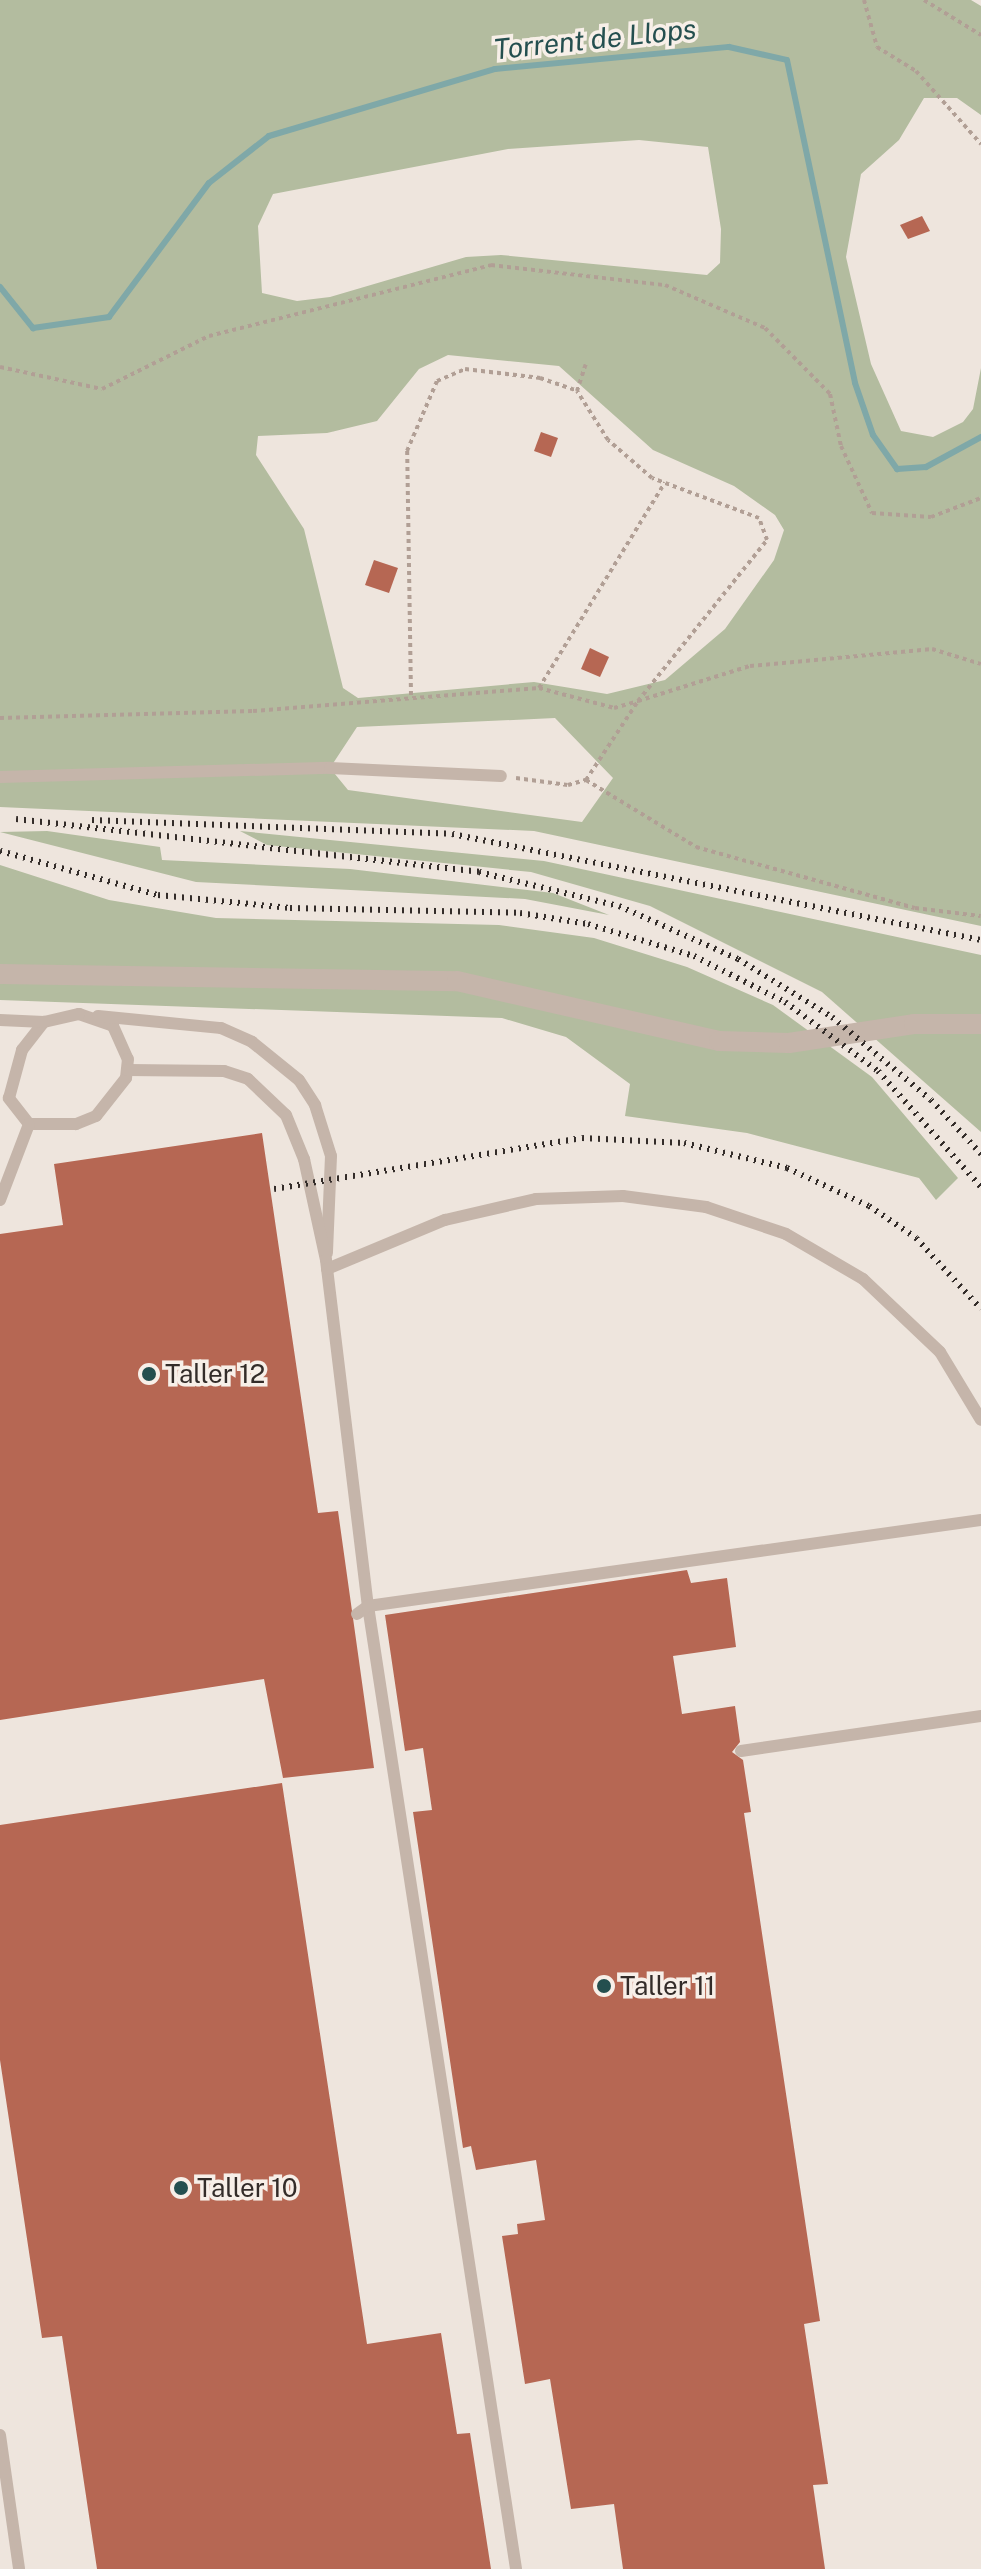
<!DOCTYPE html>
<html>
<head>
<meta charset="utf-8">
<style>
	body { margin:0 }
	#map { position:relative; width:981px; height:2569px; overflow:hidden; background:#eee5dd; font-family:"Public Sans",sans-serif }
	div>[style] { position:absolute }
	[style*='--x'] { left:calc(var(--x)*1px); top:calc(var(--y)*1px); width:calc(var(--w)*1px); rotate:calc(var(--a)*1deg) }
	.green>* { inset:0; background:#b3bc9f }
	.stream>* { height:6px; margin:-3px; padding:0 3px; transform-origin:3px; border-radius:3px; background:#7fa8a8 }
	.building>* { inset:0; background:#b66753 }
	.path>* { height:4px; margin-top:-2px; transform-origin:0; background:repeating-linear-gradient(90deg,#b19f95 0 4px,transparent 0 8px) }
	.service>* { height:12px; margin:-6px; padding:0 6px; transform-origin:6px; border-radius:6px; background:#c5b5aa }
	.minor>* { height:20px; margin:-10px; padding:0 10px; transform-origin:10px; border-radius:10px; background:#c5b5aa }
	.rail>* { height:6px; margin-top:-3px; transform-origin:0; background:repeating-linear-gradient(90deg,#332c29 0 2px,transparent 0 8px) }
	.dots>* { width:22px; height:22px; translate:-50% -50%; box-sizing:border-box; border:4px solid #f7efe8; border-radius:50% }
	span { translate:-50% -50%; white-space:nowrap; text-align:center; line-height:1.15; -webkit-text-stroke:7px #f7efe8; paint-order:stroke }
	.poi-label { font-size:26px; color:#332c29 }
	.left { translate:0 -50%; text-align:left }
	.water-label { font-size:28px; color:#244f4f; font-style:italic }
</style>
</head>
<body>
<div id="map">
	<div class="green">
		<i style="clip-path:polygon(evenodd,0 0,971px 0,981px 6px,981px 115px,957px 98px,924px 98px,899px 140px,861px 174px,846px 257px,871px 364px,901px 431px,933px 437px,963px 422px,973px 409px,981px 368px,981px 926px,534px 831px,0 807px,0 0,639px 140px,708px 147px,721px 229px,720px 263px,707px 275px,501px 255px,466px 257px,330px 297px,297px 301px,262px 293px,258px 226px,273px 194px,508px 149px,639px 140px,0 0,448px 355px,559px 366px,653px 450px,734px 486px,775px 515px,784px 530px,774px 560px,725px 629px,665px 680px,607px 694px,534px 682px,358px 698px,343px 688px,304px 529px,256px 455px,258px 436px,327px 433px,377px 421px,419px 369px,448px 355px,0 0,555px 718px,613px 778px,582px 822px,348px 790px,330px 768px,357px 727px,555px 718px)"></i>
		<i style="clip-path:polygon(47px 831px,160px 847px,162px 860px,350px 869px,553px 893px,609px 915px,525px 899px,196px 882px,0 832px)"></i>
		<i style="clip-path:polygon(240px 831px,544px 861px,981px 955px,981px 1132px,822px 992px,650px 906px,531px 872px,267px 845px)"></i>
		<i style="clip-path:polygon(0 865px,109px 900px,216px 918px,499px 925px,594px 938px,687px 967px,773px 1005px,872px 1077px,958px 1178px,936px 1200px,919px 1178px,747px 1133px,625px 1116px,630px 1084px,566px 1037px,502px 1018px,0 1000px)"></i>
	</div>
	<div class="stream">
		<i style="--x:0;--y:287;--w:53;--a:51.2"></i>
		<i style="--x:33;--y:328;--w:77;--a:-8.2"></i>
		<i style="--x:109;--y:317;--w:167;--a:-53.3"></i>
		<i style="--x:209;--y:183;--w:76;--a:-38.1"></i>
		<i style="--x:269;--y:136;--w:236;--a:-16.5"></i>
		<i style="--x:495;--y:69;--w:235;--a:-5.4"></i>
		<i style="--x:729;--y:47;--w:59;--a:12.6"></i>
		<i style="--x:787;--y:60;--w:330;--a:78.1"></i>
		<i style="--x:855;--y:383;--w:55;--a:70.9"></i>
		<i style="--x:873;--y:435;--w:42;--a:54.8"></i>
		<i style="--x:897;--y:469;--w:29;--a:-4"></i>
		<i style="--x:926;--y:467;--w:63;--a:-28.6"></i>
	</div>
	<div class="building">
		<i style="clip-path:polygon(922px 216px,930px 231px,908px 239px,900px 225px)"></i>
		<i style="clip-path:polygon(541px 432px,558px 438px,551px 457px,534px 451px)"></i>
		<i style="clip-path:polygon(374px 560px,398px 568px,389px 593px,365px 585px)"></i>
		<i style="clip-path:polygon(590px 648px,609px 657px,600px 677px,581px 669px)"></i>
		<i style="clip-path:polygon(262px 1133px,318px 1513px,338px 1511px,374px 1768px,283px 1778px,264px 1679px,0 1720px,0 1234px,63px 1225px,54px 1164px)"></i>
		<i style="clip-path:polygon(687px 1570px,691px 1583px,727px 1578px,736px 1647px,673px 1656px,682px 1714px,735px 1706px,740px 1742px,732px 1752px,743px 1760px,751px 1812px,744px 1813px,820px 2321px,804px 2324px,828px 2484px,813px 2485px,825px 2569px,623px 2569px,614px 2504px,571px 2509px,550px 2379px,525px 2384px,502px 2236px,518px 2234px,517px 2224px,545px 2220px,536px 2160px,476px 2170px,471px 2146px,463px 2148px,413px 1812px,432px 1810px,423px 1748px,405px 1751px,385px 1615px)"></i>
		<i style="clip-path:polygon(282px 1783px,367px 2344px,441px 2333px,457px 2434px,470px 2433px,491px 2569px,97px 2569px,62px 2336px,42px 2338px,0 2060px,0 1825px)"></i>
	</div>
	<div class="path">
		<i style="--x:864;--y:0;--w:49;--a:74.5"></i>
		<i style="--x:877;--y:47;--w:46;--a:31.6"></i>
		<i style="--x:916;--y:71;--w:98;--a:48.3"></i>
		<i style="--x:924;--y:0;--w:67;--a:31.6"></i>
		<i style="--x:0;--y:367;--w:104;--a:12.2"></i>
		<i style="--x:102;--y:389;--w:119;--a:-26.4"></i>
		<i style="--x:209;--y:336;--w:291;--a:-14.1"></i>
		<i style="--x:491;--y:265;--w:175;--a:6.6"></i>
		<i style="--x:665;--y:285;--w:109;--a:23.3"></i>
		<i style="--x:765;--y:328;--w:93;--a:45.4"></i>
		<i style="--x:830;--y:394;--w:53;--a:78.1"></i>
		<i style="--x:841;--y:446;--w:74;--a:65.2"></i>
		<i style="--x:872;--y:513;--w:59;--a:3.9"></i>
		<i style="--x:931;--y:517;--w:53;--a:-20.8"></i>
		<i style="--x:539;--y:688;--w:78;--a:14.9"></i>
		<i style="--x:614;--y:708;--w:25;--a:-16"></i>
		<i style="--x:638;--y:701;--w:206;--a:-51.3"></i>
		<i style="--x:767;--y:540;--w:23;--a:-110"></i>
		<i style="--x:759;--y:518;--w:114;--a:-159.5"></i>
		<i style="--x:652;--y:478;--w:58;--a:-139.2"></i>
		<i style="--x:608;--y:440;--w:58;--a:-122.3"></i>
		<i style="--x:577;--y:391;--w:28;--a:-72"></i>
		<i style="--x:411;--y:695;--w:244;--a:-90.9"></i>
		<i style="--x:407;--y:451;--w:76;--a:-66.8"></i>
		<i style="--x:437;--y:381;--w:30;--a:-23"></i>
		<i style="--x:465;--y:369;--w:76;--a:6.8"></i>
		<i style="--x:540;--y:378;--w:39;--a:19"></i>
		<i style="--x:0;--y:718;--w:253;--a:-1.6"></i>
		<i style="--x:253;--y:711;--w:287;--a:-4.6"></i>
		<i style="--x:539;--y:688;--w:241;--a:-58.5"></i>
		<i style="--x:516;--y:778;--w:52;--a:7.7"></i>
		<i style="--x:568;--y:785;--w:19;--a:-16"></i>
		<i style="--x:586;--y:780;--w:95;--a:-56.6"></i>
		<i style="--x:638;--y:701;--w:117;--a:-17.4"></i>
		<i style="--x:750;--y:666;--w:183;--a:-5.3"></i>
		<i style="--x:932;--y:649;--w:51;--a:17"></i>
		<i style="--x:586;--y:780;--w:129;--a:31.3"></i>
		<i style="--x:696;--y:847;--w:227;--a:15.6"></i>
		<i style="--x:915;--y:908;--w:66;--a:6.9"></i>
	</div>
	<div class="service">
		<i style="--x:0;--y:777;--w:330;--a:-1.6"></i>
		<i style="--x:330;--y:768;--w:171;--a:2.7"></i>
		<i style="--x:79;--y:1014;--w:36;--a:19"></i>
		<i style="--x:113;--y:1026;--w:36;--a:66"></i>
		<i style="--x:128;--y:1059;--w:19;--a:96"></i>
		<i style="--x:126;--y:1078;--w:48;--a:128.3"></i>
		<i style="--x:96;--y:1116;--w:22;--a:158"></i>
		<i style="--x:76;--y:1124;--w:47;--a:180"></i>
		<i style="--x:29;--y:1124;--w:33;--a:-128"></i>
		<i style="--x:9;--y:1098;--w:50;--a:-74.8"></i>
		<i style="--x:22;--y:1050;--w:36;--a:-52"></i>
		<i style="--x:44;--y:1022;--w:36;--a:-13"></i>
		<i style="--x:98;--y:1016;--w:124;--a:5.6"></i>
		<i style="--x:221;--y:1028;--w:34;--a:24"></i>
		<i style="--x:252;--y:1042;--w:60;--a:39"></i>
		<i style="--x:299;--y:1080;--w:30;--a:57"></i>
		<i style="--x:315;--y:1105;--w:53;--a:72.6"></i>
		<i style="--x:331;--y:1156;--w:97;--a:92.4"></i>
		<i style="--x:0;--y:1020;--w:44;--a:2.6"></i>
		<i style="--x:127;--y:1070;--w:97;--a:0.6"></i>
		<i style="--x:224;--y:1071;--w:25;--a:18"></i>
		<i style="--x:248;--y:1079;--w:52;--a:43.5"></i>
		<i style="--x:286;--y:1115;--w:48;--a:67.8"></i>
		<i style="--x:304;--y:1159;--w:103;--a:77.7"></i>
		<i style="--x:326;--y:1260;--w:349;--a:83.1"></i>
		<i style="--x:368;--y:1606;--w:974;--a:81.26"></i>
		<i style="--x:0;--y:1200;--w:81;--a:-69.1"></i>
		<i style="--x:327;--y:1269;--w:128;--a:-22.6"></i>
		<i style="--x:445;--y:1220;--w:93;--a:-13"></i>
		<i style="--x:536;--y:1199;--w:87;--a:-2"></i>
		<i style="--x:623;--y:1196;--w:84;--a:7.5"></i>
		<i style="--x:706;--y:1207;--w:84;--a:18.6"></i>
		<i style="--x:786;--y:1234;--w:89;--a:30.3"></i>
		<i style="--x:863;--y:1279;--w:106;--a:43.5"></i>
		<i style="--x:940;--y:1352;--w:79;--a:58.9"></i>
		<i style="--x:357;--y:1614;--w:14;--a:-36"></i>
		<i style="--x:368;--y:1606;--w:619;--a:-7.99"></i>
		<i style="--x:741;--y:1751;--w:243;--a:-8.3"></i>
		<i style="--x:0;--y:2435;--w:135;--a:81.9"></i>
	</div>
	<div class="minor">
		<i style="--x:0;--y:974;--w:457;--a:0.9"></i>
		<i style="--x:457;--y:981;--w:269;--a:12.9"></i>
		<i style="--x:719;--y:1041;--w:70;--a:1.6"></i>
		<i style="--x:789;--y:1043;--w:126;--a:-8.6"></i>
		<i style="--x:914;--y:1024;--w:67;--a:0"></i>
	</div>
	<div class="rail">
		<i style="--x:16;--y:819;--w:466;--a:6.5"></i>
		<i style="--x:479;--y:872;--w:144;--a:13.7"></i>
		<i style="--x:619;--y:906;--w:130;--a:24"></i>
		<i style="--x:738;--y:959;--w:110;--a:31.7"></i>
		<i style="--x:832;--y:1017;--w:129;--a:40"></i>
		<i style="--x:931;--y:1100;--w:74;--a:47.2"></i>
		<i style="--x:92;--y:820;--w:360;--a:2.2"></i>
		<i style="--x:452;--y:834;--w:540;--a:11.33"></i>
		<i style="--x:0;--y:851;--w:164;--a:15.6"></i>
		<i style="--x:158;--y:895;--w:133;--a:5.6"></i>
		<i style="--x:290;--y:908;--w:230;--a:1.2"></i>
		<i style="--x:520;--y:913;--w:69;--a:9.2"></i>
		<i style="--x:588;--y:924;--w:111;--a:16.8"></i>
		<i style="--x:694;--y:956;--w:102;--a:26.8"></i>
		<i style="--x:785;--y:1002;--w:116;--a:36.6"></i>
		<i style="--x:878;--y:1071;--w:155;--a:48.4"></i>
		<i style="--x:274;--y:1189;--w:312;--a:-9.4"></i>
		<i style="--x:582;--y:1138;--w:102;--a:2.8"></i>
		<i style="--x:684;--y:1143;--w:106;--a:13.6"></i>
		<i style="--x:787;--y:1168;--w:90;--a:24.9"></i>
		<i style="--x:869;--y:1206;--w:57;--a:34.2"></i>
		<i style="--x:916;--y:1238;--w:96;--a:47.5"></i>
	</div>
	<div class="dots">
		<i style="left:149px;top:1374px;background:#244f4f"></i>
		<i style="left:604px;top:1986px;background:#244f4f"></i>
		<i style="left:181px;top:2188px;background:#244f4f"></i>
	</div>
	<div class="poi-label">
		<span class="left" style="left:165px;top:1374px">Taller 12</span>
		<span class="left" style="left:620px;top:1986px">Taller 11</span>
		<span class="left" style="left:197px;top:2188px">Taller 10</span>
	</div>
	<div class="water-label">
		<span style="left:595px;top:39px;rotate:-6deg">Torrent de Llops</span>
	</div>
</div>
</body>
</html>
